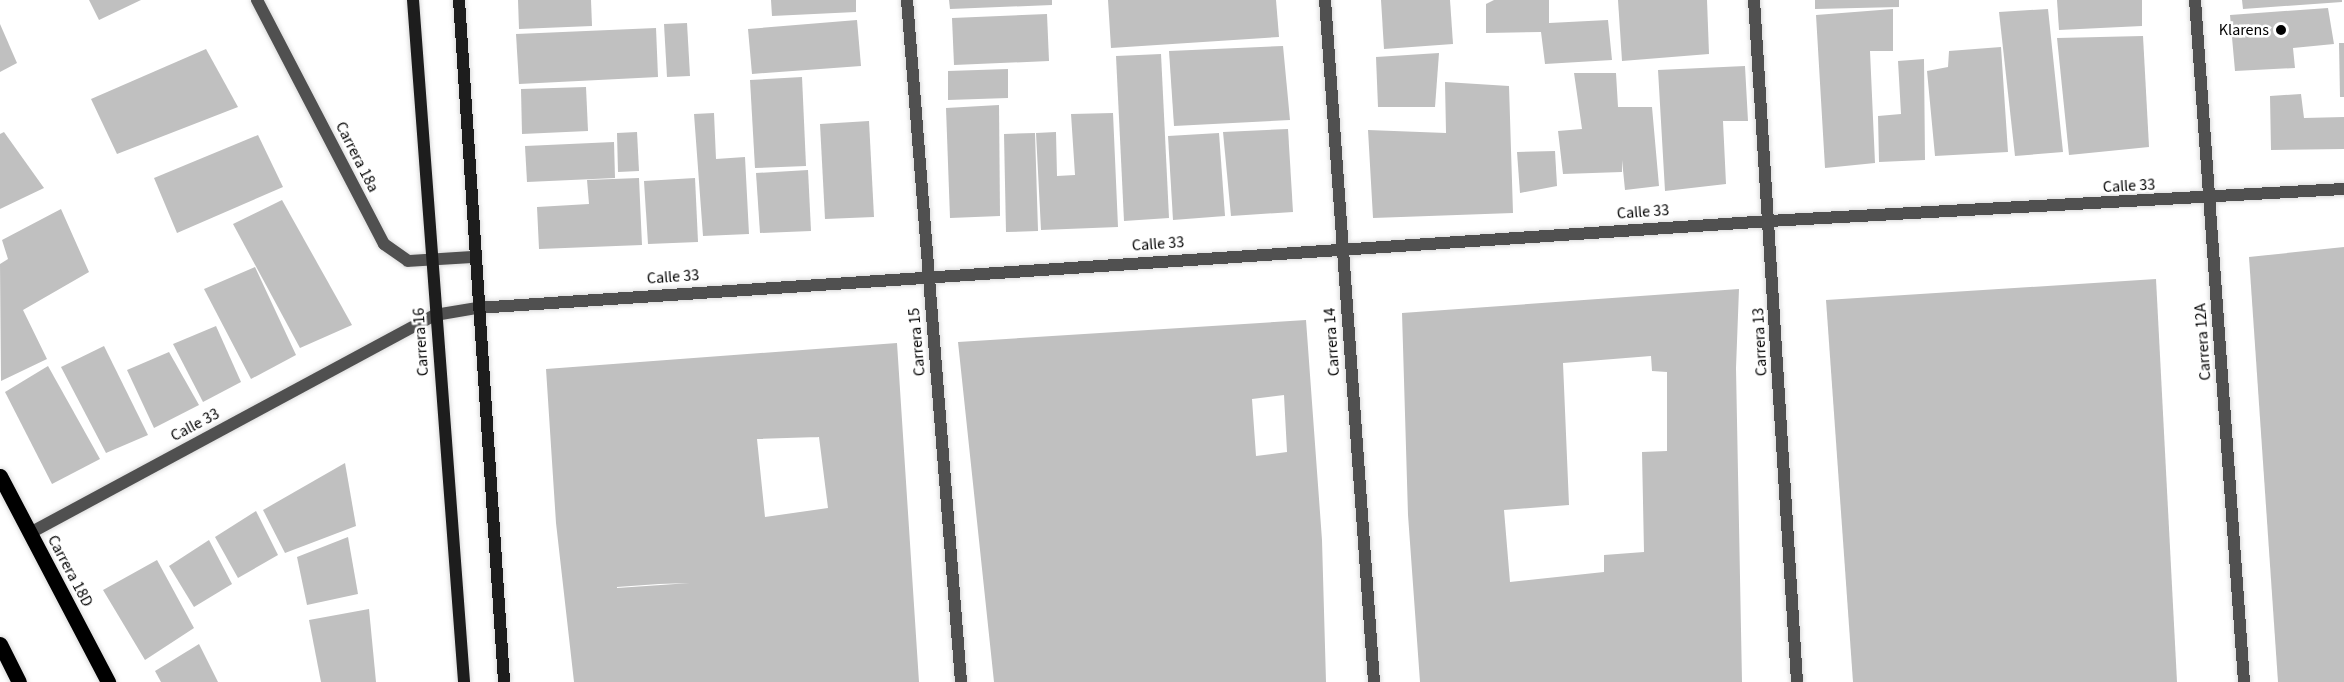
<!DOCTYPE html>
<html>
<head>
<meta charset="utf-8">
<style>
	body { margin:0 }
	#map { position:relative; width:2344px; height:682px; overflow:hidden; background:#fff; font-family:"Source Sans 3",sans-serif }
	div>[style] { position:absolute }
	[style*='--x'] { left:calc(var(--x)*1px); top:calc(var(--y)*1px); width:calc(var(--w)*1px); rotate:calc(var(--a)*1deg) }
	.building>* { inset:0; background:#c0c0c0 }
	.roads { filter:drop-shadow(0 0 2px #dbdbdb) drop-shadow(0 0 2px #dbdbdb) }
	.street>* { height:12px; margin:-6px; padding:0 6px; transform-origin:6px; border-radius:6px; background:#505050 }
	.secondary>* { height:12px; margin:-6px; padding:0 6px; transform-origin:6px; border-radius:6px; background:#1d1d1d }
	.primary>* { height:15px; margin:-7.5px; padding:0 7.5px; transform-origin:7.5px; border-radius:7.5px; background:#000 }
	.dots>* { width:16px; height:16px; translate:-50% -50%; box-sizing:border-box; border:3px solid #fff; border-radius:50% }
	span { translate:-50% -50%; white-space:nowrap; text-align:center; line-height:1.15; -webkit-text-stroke:5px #fff; paint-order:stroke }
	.poi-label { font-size:16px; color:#000 }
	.right { translate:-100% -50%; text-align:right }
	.street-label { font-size:16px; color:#000 }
</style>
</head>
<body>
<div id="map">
	<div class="building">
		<i style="clip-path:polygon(89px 0,141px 0,99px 20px)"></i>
		<i style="clip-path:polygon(518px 0,591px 0,592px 26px,519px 29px)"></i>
		<i style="clip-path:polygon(771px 0,856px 0,856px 12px,772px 16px)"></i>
		<i style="clip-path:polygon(949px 0,1052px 0,1052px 5px,950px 9px)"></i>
		<i style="clip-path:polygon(1108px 0,1276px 0,1279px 37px,1111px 48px)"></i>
		<i style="clip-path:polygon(1381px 0,1450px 0,1453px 44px,1384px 49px)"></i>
		<i style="clip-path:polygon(1494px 0,1549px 0,1549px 23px,1608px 20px,1612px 60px,1545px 64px,1541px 32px,1486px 33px,1486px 4px)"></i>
		<i style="clip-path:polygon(1618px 0,1707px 0,1709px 54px,1622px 61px)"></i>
		<i style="clip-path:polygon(1815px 0,1899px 0,1899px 7px,1815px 9px)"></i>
		<i style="clip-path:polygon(2057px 0,2142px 0,2142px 26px,2059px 30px)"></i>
		<i style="clip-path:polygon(2242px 0,2342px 0,2342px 2px,2243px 9px)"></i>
		<i style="clip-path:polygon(2328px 8px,2334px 44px,2293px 48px,2295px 68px,2235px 71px,2230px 15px)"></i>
		<i style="clip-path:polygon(1893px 9px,1893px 51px,1870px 51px,1875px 163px,1825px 168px,1816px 15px)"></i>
		<i style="clip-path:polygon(2048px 9px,2063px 152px,2015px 156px,1999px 12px)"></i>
		<i style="clip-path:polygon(1047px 14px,1049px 61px,954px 65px,952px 18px)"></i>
		<i style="clip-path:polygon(857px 20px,861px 66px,752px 74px,748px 29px)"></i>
		<i style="clip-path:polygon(687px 23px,690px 76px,667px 77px,664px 24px)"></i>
		<i style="clip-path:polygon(0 24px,17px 63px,0 72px)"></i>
		<i style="clip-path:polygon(656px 28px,658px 77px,519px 84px,516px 34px)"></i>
		<i style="clip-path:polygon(2143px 36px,2149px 147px,2069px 155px,2057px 38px)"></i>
		<i style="clip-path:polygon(2339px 43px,2344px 43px,2344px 97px,2340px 97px)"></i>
		<i style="clip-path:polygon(1283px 46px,1290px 120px,1174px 126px,1169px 51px)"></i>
		<i style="clip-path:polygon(2001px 47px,2008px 152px,1935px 156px,1927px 71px,1948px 67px,1949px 51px)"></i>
		<i style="clip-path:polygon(206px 49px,238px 107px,117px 154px,91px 99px)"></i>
		<i style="clip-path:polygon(1439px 53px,1435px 107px,1378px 107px,1376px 57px)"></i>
		<i style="clip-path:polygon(1161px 54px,1169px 218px,1124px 221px,1116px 56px)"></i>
		<i style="clip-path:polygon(1924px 59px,1925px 160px,1879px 162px,1878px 116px,1901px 114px,1898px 61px)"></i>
		<i style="clip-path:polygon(1745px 66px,1748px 121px,1723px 121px,1726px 184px,1665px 191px,1658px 70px)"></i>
		<i style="clip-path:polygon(1008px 69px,1008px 98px,948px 100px,948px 71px)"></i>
		<i style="clip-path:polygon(1574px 73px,1616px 73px,1618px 107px,1652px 107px,1659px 186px,1625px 190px,1622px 160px,1622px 172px,1563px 174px,1558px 131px,1582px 129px)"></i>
		<i style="clip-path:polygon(802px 77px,806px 166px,755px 168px,750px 80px)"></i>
		<i style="clip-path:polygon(1445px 82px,1509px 86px,1513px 213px,1373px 218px,1368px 130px,1446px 133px)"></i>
		<i style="clip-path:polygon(586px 87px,588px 131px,522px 134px,521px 89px)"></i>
		<i style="clip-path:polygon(2301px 94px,2304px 118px,2344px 117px,2344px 149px,2271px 150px,2270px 96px)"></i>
		<i style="clip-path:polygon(999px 105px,1000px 216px,950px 218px,946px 108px)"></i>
		<i style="clip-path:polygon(714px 113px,716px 159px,745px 157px,749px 234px,703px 236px,694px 114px)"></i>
		<i style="clip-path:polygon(1113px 113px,1118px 227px,1041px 230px,1036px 133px,1056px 132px,1057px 176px,1075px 175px,1071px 114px)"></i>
		<i style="clip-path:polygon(869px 121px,874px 217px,825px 219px,820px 124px)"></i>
		<i style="clip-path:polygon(1288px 129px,1293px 212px,1231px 216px,1223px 132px)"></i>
		<i style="clip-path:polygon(4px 132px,44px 188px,0 209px,0 134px)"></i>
		<i style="clip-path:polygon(637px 132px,639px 171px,618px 172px,617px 133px)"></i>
		<i style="clip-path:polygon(1035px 133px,1038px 231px,1006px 232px,1004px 134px)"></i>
		<i style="clip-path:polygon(1219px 133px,1225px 216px,1173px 220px,1168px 136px)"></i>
		<i style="clip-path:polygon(258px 135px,283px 187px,177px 233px,154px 178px)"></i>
		<i style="clip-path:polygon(614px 142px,615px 178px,527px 182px,525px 146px)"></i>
		<i style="clip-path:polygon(1555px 151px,1557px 186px,1520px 193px,1517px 152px)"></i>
		<i style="clip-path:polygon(808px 170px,811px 231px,760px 233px,756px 173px)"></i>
		<i style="clip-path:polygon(639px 178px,642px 245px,539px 249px,537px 207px,589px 204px,587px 180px)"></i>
		<i style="clip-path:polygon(695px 178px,698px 242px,648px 244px,644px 181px)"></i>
		<i style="clip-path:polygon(282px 200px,352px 325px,300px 348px,233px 224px)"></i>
		<i style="clip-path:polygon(61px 209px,89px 272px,23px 310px,47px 359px,1px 381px,0 264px,8px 259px,2px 240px)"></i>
		<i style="clip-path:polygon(2344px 247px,2344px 682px,2278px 682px,2249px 257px)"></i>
		<i style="clip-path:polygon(255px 267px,296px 355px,251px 379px,204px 289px)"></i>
		<i style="clip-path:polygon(2156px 279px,2177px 682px,1853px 682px,1826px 300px)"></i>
		<i style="clip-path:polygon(evenodd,1739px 289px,1736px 368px,1742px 682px,1420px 682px,1408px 515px,1402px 313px,1739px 289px,1651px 356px,1652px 371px,1667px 372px,1667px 451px,1642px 452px,1644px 552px,1604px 555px,1604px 572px,1510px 582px,1504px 510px,1569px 505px,1563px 363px,1651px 356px)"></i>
		<i style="clip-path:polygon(evenodd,1306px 320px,1322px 540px,1326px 682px,994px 682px,958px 342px,1306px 320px,1284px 395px,1287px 452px,1256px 456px,1252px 399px,1284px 395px)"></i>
		<i style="clip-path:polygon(216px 326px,241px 382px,203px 402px,173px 344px)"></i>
		<i style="clip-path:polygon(evenodd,897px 343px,919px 682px,574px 682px,556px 523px,546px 369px,897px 343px,819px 437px,828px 508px,765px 517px,757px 439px,819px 437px,897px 343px,690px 583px,617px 588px,617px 587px,659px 584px,690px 583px)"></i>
		<i style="clip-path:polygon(104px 346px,148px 435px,106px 453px,61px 367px)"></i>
		<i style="clip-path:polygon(169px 352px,199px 405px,154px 428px,127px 370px)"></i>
		<i style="clip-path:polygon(48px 366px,100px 459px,52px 484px,5px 392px)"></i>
		<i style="clip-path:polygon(345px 463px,356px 526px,285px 553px,263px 510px)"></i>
		<i style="clip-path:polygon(256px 511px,278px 555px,238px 578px,215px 537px)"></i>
		<i style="clip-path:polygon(348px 537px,358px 594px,307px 605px,297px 557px)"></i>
		<i style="clip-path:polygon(209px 540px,232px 584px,194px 607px,169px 566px)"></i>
		<i style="clip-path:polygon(157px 560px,194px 628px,145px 660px,103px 590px)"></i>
		<i style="clip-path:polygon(369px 609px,376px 682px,321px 682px,309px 620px)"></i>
		<i style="clip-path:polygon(199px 644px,218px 682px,161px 682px,155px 671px)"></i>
	</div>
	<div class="roads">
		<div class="street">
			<i style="--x:257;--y:0;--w:275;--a:62.5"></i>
			<i style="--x:384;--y:244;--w:29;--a:35"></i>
			<i style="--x:408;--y:261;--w:66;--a:-3.5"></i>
			<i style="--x:907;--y:0;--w:684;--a:85.47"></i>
			<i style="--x:1325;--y:0;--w:684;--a:85.89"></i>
			<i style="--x:1754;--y:0;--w:683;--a:86.39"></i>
			<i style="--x:2195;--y:0;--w:684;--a:85.89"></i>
			<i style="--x:30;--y:533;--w:460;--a:-28.3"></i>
			<i style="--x:435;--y:315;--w:43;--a:-9.5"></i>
			<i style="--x:477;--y:308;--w:1295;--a:-3.85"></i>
			<i style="--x:1769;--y:221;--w:576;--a:-3.19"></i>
		</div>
		<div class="secondary">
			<i style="--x:413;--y:0;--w:684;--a:85.72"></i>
			<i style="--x:459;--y:0;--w:683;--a:86.22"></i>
		</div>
		<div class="primary">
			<i style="--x:0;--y:476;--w:233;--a:62.3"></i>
			<i style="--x:0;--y:644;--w:42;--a:63.4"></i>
		</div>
	</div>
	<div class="dots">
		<i style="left:2281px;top:30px;background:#000"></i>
	</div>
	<div class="poi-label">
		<span class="right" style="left:2269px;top:30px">Klarens</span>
	</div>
	<div class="street-label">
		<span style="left:357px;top:157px;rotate:63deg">Carrera 18a</span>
		<span style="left:2129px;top:186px;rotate:-3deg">Calle 33</span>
		<span style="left:1643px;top:212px;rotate:-4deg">Calle 33</span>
		<span style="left:1158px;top:244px;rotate:-4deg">Calle 33</span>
		<span style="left:673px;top:277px;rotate:-4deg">Calle 33</span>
		<span style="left:421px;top:342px;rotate:-94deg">Carrera 16</span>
		<span style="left:917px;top:342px;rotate:-95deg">Carrera 15</span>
		<span style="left:1332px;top:342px;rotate:-94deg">Carrera 14</span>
		<span style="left:1760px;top:342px;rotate:-93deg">Carrera 13</span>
		<span style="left:2203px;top:342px;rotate:-94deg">Carrera 12A</span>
		<span style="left:195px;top:425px;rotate:-28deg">Calle 33</span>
		<span style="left:70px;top:571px;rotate:62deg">Carrera 18D</span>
	</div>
</div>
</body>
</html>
